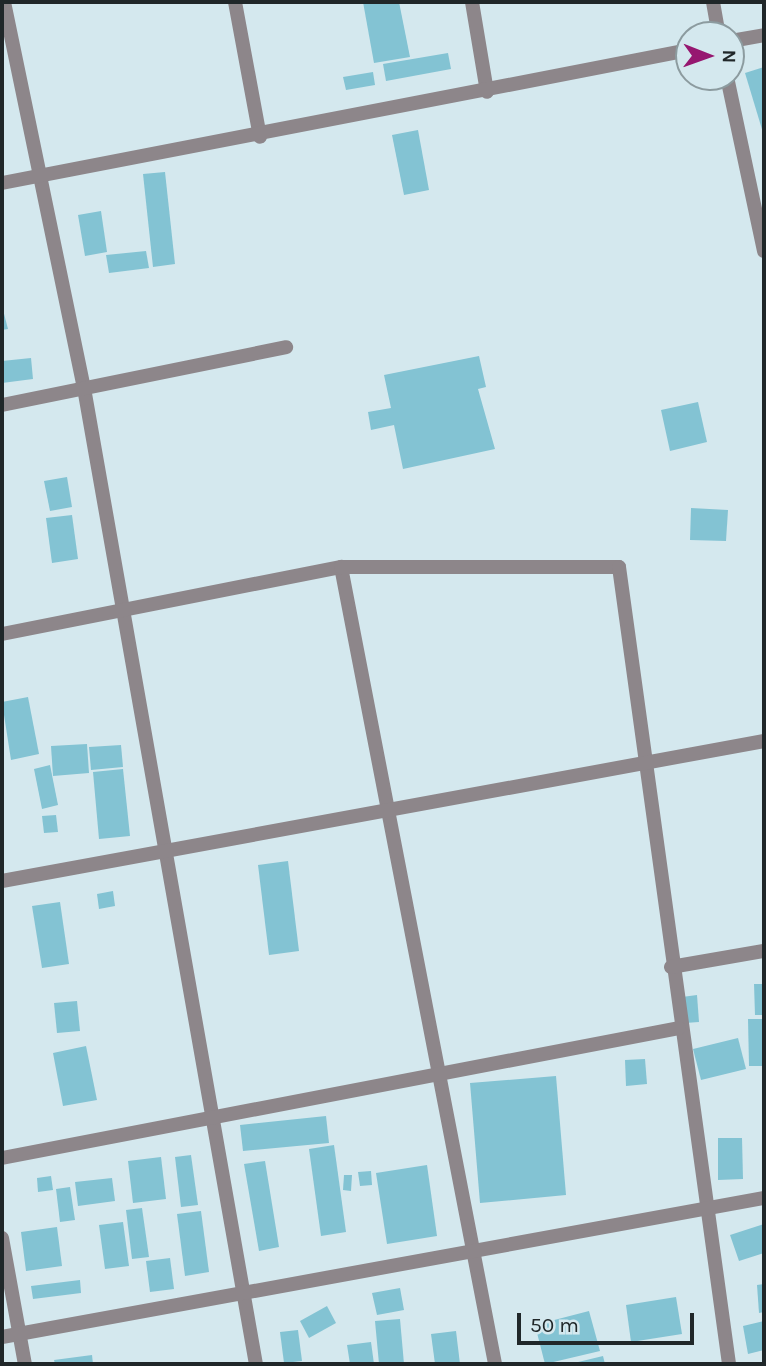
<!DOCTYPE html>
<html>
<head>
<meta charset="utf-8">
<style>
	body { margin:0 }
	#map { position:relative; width:766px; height:1366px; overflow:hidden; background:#d4e8ee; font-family:Karla,sans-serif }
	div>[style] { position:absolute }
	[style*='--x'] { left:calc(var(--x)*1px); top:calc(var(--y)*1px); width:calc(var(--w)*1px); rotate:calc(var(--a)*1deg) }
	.building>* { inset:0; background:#83c3d3 }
	.street>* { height:14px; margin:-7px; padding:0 7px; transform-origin:7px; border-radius:7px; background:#8d868a }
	span { translate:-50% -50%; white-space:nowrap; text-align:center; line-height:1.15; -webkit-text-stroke:5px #d4e8ee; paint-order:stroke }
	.frame { position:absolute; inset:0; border:4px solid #202729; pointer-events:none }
	.north { position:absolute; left:675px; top:21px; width:70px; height:70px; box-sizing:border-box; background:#d4e8ee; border:2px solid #8c9b9f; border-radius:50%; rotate:91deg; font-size:19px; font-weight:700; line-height:28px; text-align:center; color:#202729 }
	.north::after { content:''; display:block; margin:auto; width:24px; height:32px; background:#961770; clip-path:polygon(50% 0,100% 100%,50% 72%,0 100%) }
	.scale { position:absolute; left:517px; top:1313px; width:177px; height:32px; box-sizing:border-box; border:4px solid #202729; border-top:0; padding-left:9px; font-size:21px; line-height:24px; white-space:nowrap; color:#202729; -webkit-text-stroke:5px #d4e8ee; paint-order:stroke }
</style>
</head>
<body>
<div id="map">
	<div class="building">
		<i style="clip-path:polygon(363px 2px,399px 2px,410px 57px,374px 63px)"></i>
		<i style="clip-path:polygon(448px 53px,451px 69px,386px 81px,383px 64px)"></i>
		<i style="clip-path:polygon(764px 67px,764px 136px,745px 73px)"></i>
		<i style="clip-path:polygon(373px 72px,375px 85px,346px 90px,343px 77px)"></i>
		<i style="clip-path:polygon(418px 130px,429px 190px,404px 195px,392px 135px)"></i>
		<i style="clip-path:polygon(165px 172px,175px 264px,153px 267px,143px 174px)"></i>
		<i style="clip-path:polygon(101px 211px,107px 252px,85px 256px,78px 215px)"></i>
		<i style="clip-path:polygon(146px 251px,149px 268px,109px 273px,106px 255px)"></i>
		<i style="clip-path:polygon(2px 306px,8px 329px,2px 330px)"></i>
		<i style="clip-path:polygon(479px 356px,486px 387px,478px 389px,495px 449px,403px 469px,394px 425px,371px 430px,368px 412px,391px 408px,384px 375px)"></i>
		<i style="clip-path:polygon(31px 358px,33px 379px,2px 383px,2px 361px)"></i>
		<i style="clip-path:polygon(698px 402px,707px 442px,670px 451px,661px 410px)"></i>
		<i style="clip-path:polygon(67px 477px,72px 507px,50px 511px,44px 481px)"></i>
		<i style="clip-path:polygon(691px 508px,728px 510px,726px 541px,690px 540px)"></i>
		<i style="clip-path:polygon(72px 515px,78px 559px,52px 563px,46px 518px)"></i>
		<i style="clip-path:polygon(28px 697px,39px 754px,11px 760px,2px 702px)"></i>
		<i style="clip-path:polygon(87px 744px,89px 773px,53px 776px,51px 746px)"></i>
		<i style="clip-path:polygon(121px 745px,123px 767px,91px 770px,89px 747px)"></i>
		<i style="clip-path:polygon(50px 765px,58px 805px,42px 809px,34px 769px)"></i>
		<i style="clip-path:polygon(123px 769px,130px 836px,99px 839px,93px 772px)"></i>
		<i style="clip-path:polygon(56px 815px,58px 832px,44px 833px,42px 816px)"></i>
		<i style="clip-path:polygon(288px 861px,299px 951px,269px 955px,258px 865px)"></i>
		<i style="clip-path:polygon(113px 891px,115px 906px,99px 909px,97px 894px)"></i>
		<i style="clip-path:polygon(60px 902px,69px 964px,42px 968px,32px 906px)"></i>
		<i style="clip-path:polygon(754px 984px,764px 984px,764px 1015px,755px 1015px)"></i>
		<i style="clip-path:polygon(697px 995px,699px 1022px,685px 1023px,682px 997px)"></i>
		<i style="clip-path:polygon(77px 1001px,80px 1031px,57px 1033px,54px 1003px)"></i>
		<i style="clip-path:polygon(748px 1019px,764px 1019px,764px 1066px,749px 1066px)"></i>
		<i style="clip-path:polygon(738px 1038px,746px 1069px,701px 1080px,693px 1049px)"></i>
		<i style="clip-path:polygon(86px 1046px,97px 1100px,63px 1106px,53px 1053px)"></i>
		<i style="clip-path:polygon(645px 1059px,647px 1084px,626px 1086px,625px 1060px)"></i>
		<i style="clip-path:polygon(556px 1076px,566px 1195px,480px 1203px,470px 1083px)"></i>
		<i style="clip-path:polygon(326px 1116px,329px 1143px,243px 1151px,240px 1125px)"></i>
		<i style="clip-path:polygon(718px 1138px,742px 1138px,743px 1179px,718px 1180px)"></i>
		<i style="clip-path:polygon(334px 1145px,346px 1232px,321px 1236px,309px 1149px)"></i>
		<i style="clip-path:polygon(191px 1155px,198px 1205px,181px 1207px,175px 1157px)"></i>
		<i style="clip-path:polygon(161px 1157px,166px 1199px,133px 1203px,128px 1161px)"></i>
		<i style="clip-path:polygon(265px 1161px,279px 1247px,259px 1251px,244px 1164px)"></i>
		<i style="clip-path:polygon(427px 1165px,437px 1236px,387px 1244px,376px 1173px)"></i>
		<i style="clip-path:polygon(371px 1171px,372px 1185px,360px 1186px,358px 1172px)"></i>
		<i style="clip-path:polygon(344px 1175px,352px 1175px,351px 1191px,343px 1190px)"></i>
		<i style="clip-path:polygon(51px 1176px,53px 1190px,38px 1192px,37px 1178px)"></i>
		<i style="clip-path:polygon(112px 1178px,115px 1201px,78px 1206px,75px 1182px)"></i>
		<i style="clip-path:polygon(70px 1187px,75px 1220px,60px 1222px,56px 1189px)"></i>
		<i style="clip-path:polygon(142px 1208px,149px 1257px,132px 1259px,126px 1210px)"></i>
		<i style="clip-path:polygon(201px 1211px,209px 1272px,185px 1276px,177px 1214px)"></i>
		<i style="clip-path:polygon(123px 1222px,129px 1266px,105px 1269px,99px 1225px)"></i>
		<i style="clip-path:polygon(764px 1224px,764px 1253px,739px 1261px,730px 1235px)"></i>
		<i style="clip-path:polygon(57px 1227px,62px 1266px,26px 1271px,21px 1232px)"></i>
		<i style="clip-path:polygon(170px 1258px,174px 1289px,150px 1292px,146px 1261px)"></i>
		<i style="clip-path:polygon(80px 1280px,81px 1293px,33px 1299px,31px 1286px)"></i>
		<i style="clip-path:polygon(764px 1284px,764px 1312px,759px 1313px,757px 1285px)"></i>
		<i style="clip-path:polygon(400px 1288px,404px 1310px,377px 1315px,372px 1293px)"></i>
		<i style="clip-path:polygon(676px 1297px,682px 1334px,631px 1342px,626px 1305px)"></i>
		<i style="clip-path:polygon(327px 1306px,336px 1323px,309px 1338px,300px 1321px)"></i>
		<i style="clip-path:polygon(589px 1311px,600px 1351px,545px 1364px,535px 1325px)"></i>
		<i style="clip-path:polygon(400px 1319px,404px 1364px,379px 1364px,375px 1321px)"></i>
		<i style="clip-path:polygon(764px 1321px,764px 1350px,748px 1354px,743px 1326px)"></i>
		<i style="clip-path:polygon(298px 1330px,302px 1361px,284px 1363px,280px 1332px)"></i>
		<i style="clip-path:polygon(456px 1331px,460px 1364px,435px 1364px,431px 1334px)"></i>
		<i style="clip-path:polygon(371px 1342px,374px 1364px,350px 1364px,347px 1345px)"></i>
		<i style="clip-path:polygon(92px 1355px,93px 1364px,55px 1364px,54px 1360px)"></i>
		<i style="clip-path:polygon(603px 1356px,605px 1364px,574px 1364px,574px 1363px)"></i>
	</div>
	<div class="street">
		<i style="--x:4;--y:2;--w:394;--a:78.3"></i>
		<i style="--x:84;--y:388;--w:991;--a:80.01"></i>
		<i style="--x:235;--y:2;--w:137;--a:79.5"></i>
		<i style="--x:472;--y:2;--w:91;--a:80.5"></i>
		<i style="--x:713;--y:2;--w:34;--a:80"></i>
		<i style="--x:731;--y:41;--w:34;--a:-10"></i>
		<i style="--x:727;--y:77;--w:178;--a:78"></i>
		<i style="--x:2;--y:183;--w:700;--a:-10.96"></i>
		<i style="--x:2;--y:405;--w:290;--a:-11.5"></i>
		<i style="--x:341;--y:567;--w:812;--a:79.06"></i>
		<i style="--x:2;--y:634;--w:346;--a:-11.2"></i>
		<i style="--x:341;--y:567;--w:278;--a:0"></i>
		<i style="--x:619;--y:567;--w:805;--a:82.14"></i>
		<i style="--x:2;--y:881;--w:775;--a:-10.41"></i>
		<i style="--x:671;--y:967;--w:94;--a:-9.8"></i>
		<i style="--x:2;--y:1158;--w:689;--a:-10.87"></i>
		<i style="--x:2;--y:1238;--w:128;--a:79.7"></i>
		<i style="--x:2;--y:1337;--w:775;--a:-10.34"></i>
	</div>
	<div class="frame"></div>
	<div class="north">N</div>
	<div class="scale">50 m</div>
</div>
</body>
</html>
